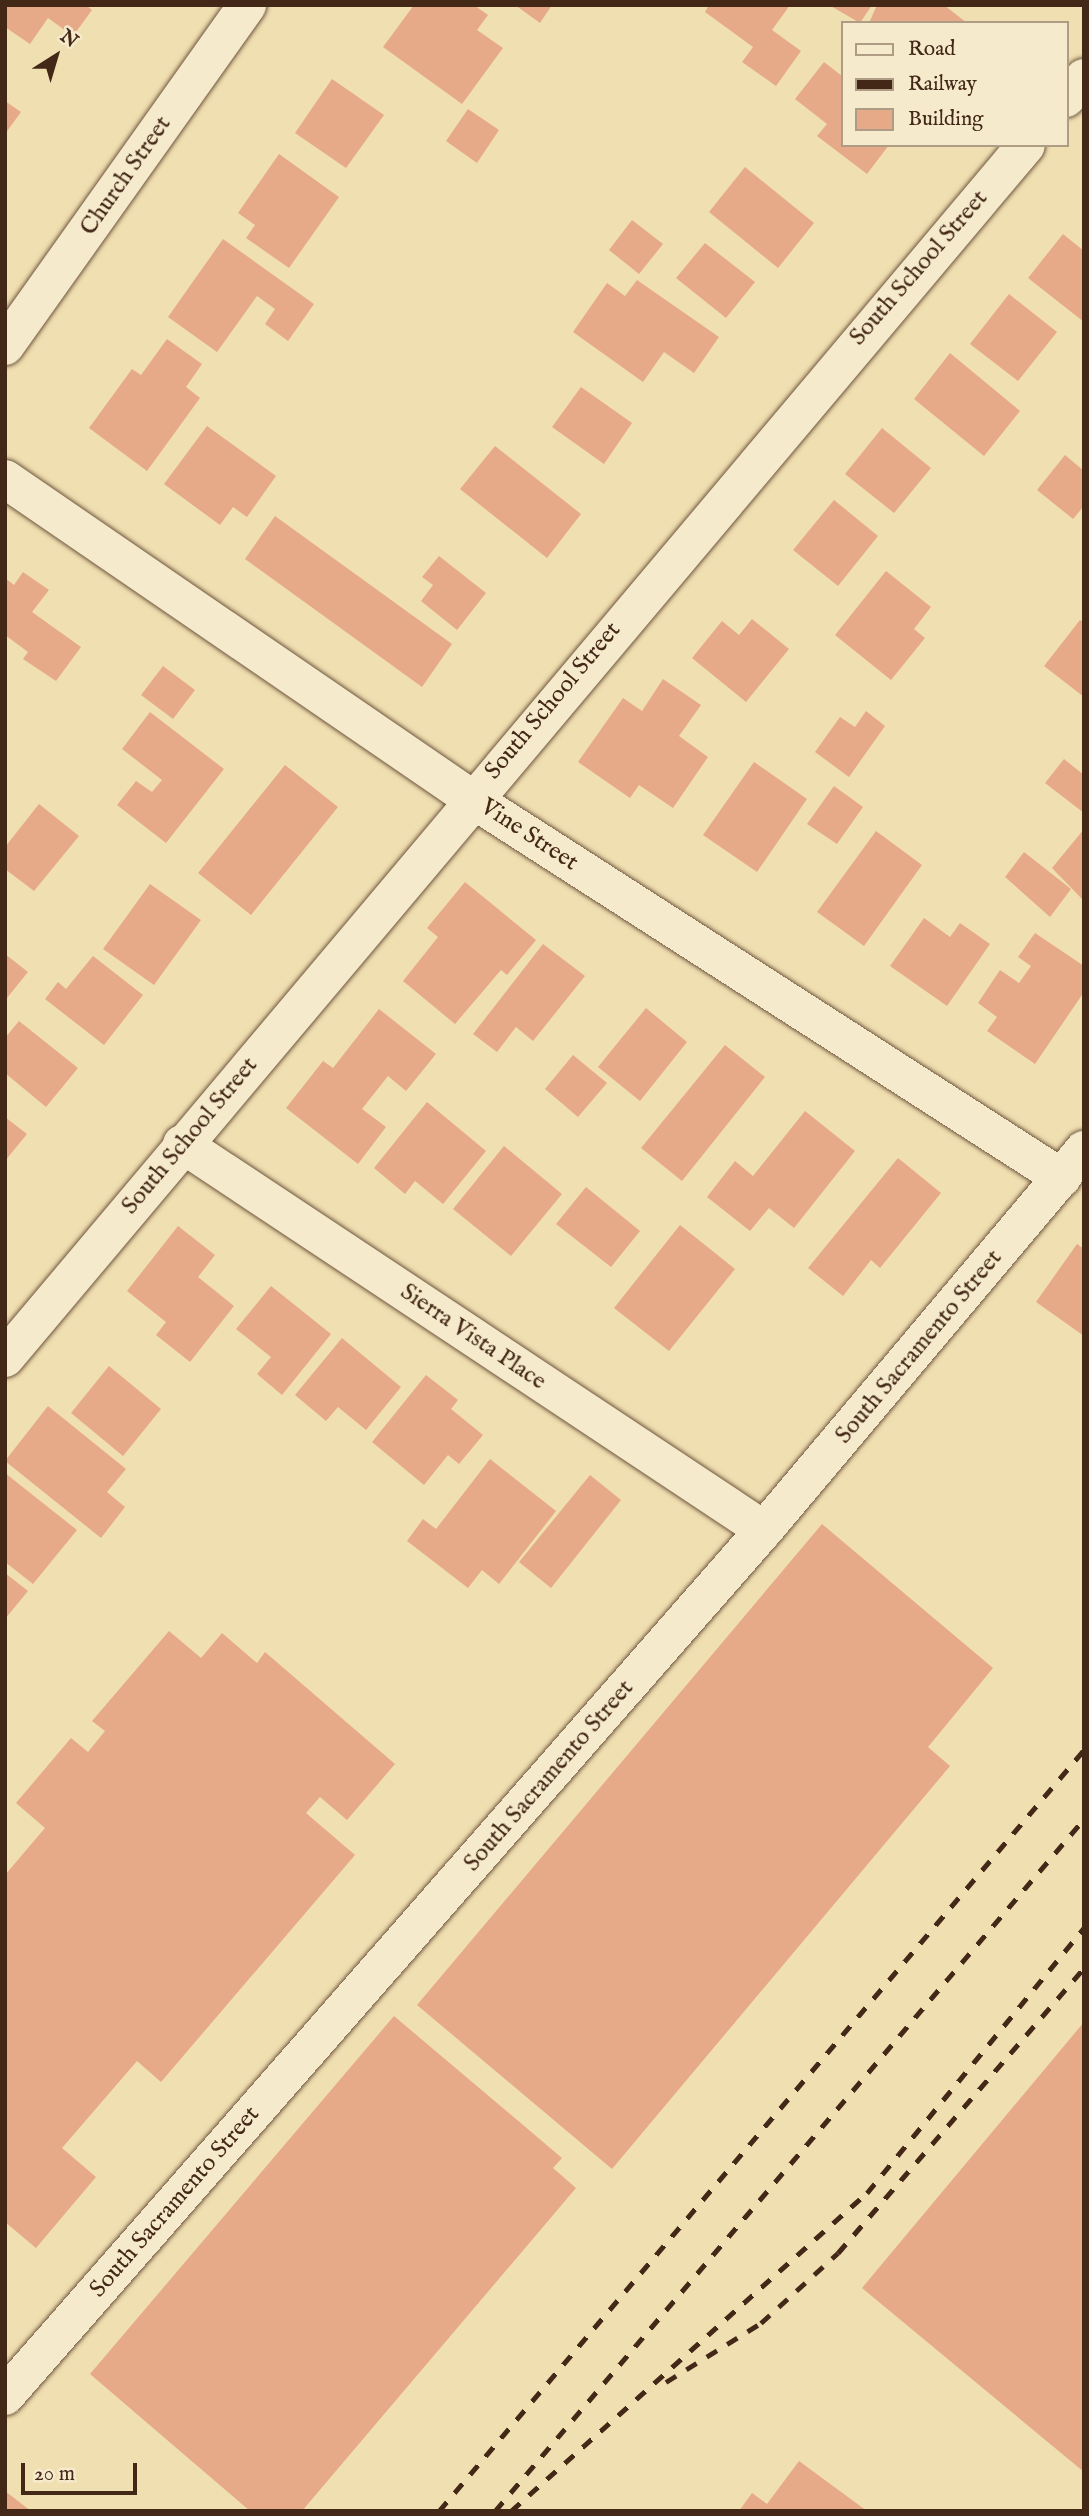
<!DOCTYPE html>
<html>
<head>
<meta charset="utf-8">
<style>
	body { margin:0 }
	#map { position:relative; width:1089px; height:2516px; overflow:hidden; background:#f0dfb1; font-family:"IM FELL English",serif }
	div>[style] { position:absolute }
	[style*='--x'] { left:calc(var(--x)*1px); top:calc(var(--y)*1px); width:calc(var(--w)*1px); rotate:calc(var(--a)*1deg) }
	.building>* { inset:0; background:#e7aa89 }
	.roads { filter:drop-shadow(0 0 2px #6f563e) drop-shadow(0 0 2px #6f563e) }
	.street>* { height:38px; margin:-19px; padding:0 19px; transform-origin:19px; border-radius:19px; background:#f5eacc }
	.secondary>* { height:38px; margin:-19px; padding:0 19px; transform-origin:19px; border-radius:19px; background:#f5eacc }
	.rail>* { height:5px; margin-top:-2.5px; transform-origin:0; background:repeating-linear-gradient(90deg,#442817 0 12px,transparent 0 24px) }
	span { translate:-50% -50%; white-space:nowrap; text-align:center; line-height:1.15; -webkit-text-stroke:5px #f5eacc; paint-order:stroke }
	.street-label { font-size:24px; color:#442817 }
	.frame { position:absolute; inset:0; border:7px solid #442817; pointer-events:none }
	.legend { position:absolute; left:841px; top:21px; width:228px; height:126px; box-sizing:border-box; background:#f5eacc; border:2px solid #ae9c84; margin:0; padding:9px 12px; list-style:none; font-size:21px; color:#442817 }
	.legend li { display:flex; align-items:center; gap:14px; height:35px }
	.legend b { width:35px; border:2px solid #ae9c84 }
	.north { position:absolute; left:21px; top:21px; width:70px; height:70px; -webkit-text-stroke:5px #f5eacc; paint-order:stroke; rotate:37deg; font-size:19px; font-weight:700; line-height:28px; text-align:center; color:#442817 }
	.north::after { content:''; display:block; margin:auto; width:24px; height:32px; background:#442817; clip-path:polygon(50% 0,100% 100%,50% 72%,0 100%) }
	.scale { position:absolute; left:21px; top:2463px; width:116px; height:32px; box-sizing:border-box; border:4px solid #442817; border-top:0; padding-left:9px; font-size:21px; line-height:24px; white-space:nowrap; color:#442817; -webkit-text-stroke:5px #f5eacc; paint-order:stroke }
</style>
</head>
<body>
<div id="map">
	<div class="building">
		<i style="clip-path:polygon(5px 5px,86px 5px,92px 10px,73px 36px,48px 18px,30px 44px,5px 27px)"></i>
		<i style="clip-path:polygon(414px 5px,474px 5px,488px 15px,477px 30px,503px 48px,462px 104px,383px 47px)"></i>
		<i style="clip-path:polygon(515px 5px,552px 5px,540px 23px)"></i>
		<i style="clip-path:polygon(709px 5px,790px 5px,772px 30px,801px 51px,776px 86px,742px 62px,753px 47px,705px 12px)"></i>
		<i style="clip-path:polygon(829px 5px,872px 5px,860px 23px)"></i>
		<i style="clip-path:polygon(877px 5px,944px 5px,967px 23px,869px 23px)"></i>
		<i style="clip-path:polygon(824px 62px,842px 76px,842px 145px,889px 145px,867px 174px,817px 136px,827px 124px,795px 99px)"></i>
		<i style="clip-path:polygon(332px 79px,384px 115px,346px 168px,295px 133px)"></i>
		<i style="clip-path:polygon(5px 101px,21px 112px,5px 134px)"></i>
		<i style="clip-path:polygon(468px 109px,499px 130px,477px 163px,446px 141px)"></i>
		<i style="clip-path:polygon(279px 154px,339px 197px,289px 268px,246px 238px,255px 225px,238px 213px)"></i>
		<i style="clip-path:polygon(745px 167px,814px 223px,778px 268px,709px 212px)"></i>
		<i style="clip-path:polygon(632px 220px,663px 244px,639px 274px,609px 250px)"></i>
		<i style="clip-path:polygon(1063px 234px,1084px 251px,1084px 322px,1028px 278px)"></i>
		<i style="clip-path:polygon(223px 239px,314px 304px,288px 341px,265px 324px,275px 309px,257px 296px,217px 352px,168px 317px)"></i>
		<i style="clip-path:polygon(705px 243px,755px 282px,726px 318px,676px 278px)"></i>
		<i style="clip-path:polygon(637px 280px,719px 337px,694px 373px,664px 352px,643px 382px,573px 332px,607px 283px,625px 296px)"></i>
		<i style="clip-path:polygon(1009px 294px,1057px 332px,1018px 381px,970px 344px)"></i>
		<i style="clip-path:polygon(167px 339px,202px 364px,186px 387px,200px 398px,147px 471px,89px 428px,132px 369px,141px 375px)"></i>
		<i style="clip-path:polygon(950px 353px,1020px 411px,984px 456px,914px 399px)"></i>
		<i style="clip-path:polygon(581px 387px,632px 423px,604px 464px,552px 427px)"></i>
		<i style="clip-path:polygon(207px 426px,276px 476px,247px 517px,233px 507px,220px 525px,164px 484px)"></i>
		<i style="clip-path:polygon(882px 428px,931px 468px,894px 513px,845px 474px)"></i>
		<i style="clip-path:polygon(495px 446px,581px 514px,547px 558px,460px 489px)"></i>
		<i style="clip-path:polygon(1065px 455px,1084px 471px,1084px 506px,1073px 519px,1037px 490px)"></i>
		<i style="clip-path:polygon(834px 500px,878px 536px,838px 586px,793px 550px)"></i>
		<i style="clip-path:polygon(275px 516px,452px 644px,422px 687px,245px 559px)"></i>
		<i style="clip-path:polygon(439px 556px,486px 593px,457px 630px,421px 601px,433px 585px,422px 577px)"></i>
		<i style="clip-path:polygon(886px 571px,931px 607px,914px 629px,925px 638px,891px 680px,835px 635px)"></i>
		<i style="clip-path:polygon(23px 572px,49px 590px,32px 612px,81px 647px,56px 681px,23px 659px,28px 652px,5px 635px,5px 578px,14px 585px)"></i>
		<i style="clip-path:polygon(752px 619px,789px 649px,746px 702px,692px 658px,722px 621px,739px 635px)"></i>
		<i style="clip-path:polygon(1080px 620px,1084px 622px,1084px 697px,1044px 666px)"></i>
		<i style="clip-path:polygon(163px 666px,195px 690px,173px 719px,141px 695px)"></i>
		<i style="clip-path:polygon(663px 679px,701px 705px,679px 736px,708px 757px,673px 808px,639px 785px,630px 798px,578px 762px,623px 698px,642px 711px)"></i>
		<i style="clip-path:polygon(866px 711px,885px 726px,849px 777px,815px 752px,840px 717px,855px 727px)"></i>
		<i style="clip-path:polygon(150px 712px,224px 769px,166px 843px,117px 805px,136px 781px,152px 792px,162px 780px,122px 749px)"></i>
		<i style="clip-path:polygon(1064px 759px,1084px 775px,1084px 813px,1045px 783px)"></i>
		<i style="clip-path:polygon(754px 762px,807px 799px,757px 872px,703px 835px)"></i>
		<i style="clip-path:polygon(285px 765px,338px 807px,251px 915px,198px 873px)"></i>
		<i style="clip-path:polygon(834px 786px,863px 807px,837px 844px,807px 824px)"></i>
		<i style="clip-path:polygon(39px 804px,79px 836px,34px 891px,5px 869px,5px 847px)"></i>
		<i style="clip-path:polygon(1084px 829px,1084px 901px,1052px 868px)"></i>
		<i style="clip-path:polygon(876px 831px,922px 865px,864px 946px,817px 912px)"></i>
		<i style="clip-path:polygon(1024px 852px,1071px 889px,1050px 917px,1005px 877px)"></i>
		<i style="clip-path:polygon(465px 882px,536px 940px,507px 975px,501px 970px,455px 1024px,403px 981px,438px 937px,427px 928px)"></i>
		<i style="clip-path:polygon(150px 884px,201px 920px,154px 985px,103px 949px)"></i>
		<i style="clip-path:polygon(924px 918px,950px 937px,960px 923px,990px 944px,947px 1006px,890px 966px)"></i>
		<i style="clip-path:polygon(1035px 933px,1084px 966px,1084px 992px,1035px 1064px,987px 1031px,997px 1017px,978px 1003px,1000px 970px,1019px 983px,1031px 966px,1018px 957px)"></i>
		<i style="clip-path:polygon(543px 944px,585px 976px,533px 1041px,516px 1027px,497px 1052px,473px 1034px)"></i>
		<i style="clip-path:polygon(5px 954px,28px 972px,7px 998px,5px 996px)"></i>
		<i style="clip-path:polygon(93px 956px,143px 995px,104px 1045px,45px 999px,58px 982px,66px 989px)"></i>
		<i style="clip-path:polygon(646px 1008px,687px 1042px,640px 1101px,598px 1067px)"></i>
		<i style="clip-path:polygon(379px 1009px,436px 1054px,406px 1091px,388px 1076px,362px 1109px,386px 1127px,358px 1164px,286px 1108px,323px 1061px,333px 1068px)"></i>
		<i style="clip-path:polygon(19px 1021px,78px 1068px,46px 1107px,5px 1073px,5px 1038px)"></i>
		<i style="clip-path:polygon(725px 1045px,765px 1077px,682px 1181px,641px 1148px)"></i>
		<i style="clip-path:polygon(573px 1055px,607px 1083px,578px 1117px,545px 1089px)"></i>
		<i style="clip-path:polygon(427px 1102px,486px 1151px,443px 1204px,415px 1181px,405px 1194px,374px 1168px)"></i>
		<i style="clip-path:polygon(805px 1111px,855px 1151px,794px 1228px,769px 1208px,750px 1231px,707px 1197px,735px 1161px,753px 1176px)"></i>
		<i style="clip-path:polygon(5px 1117px,27px 1134px,5px 1161px)"></i>
		<i style="clip-path:polygon(504px 1146px,562px 1194px,511px 1256px,453px 1209px)"></i>
		<i style="clip-path:polygon(898px 1158px,941px 1193px,880px 1268px,871px 1260px,843px 1296px,808px 1268px)"></i>
		<i style="clip-path:polygon(586px 1187px,640px 1231px,611px 1267px,556px 1224px)"></i>
		<i style="clip-path:polygon(680px 1225px,735px 1269px,669px 1351px,614px 1308px)"></i>
		<i style="clip-path:polygon(178px 1226px,215px 1255px,198px 1277px,234px 1306px,190px 1362px,156px 1335px,166px 1322px,127px 1291px)"></i>
		<i style="clip-path:polygon(1077px 1244px,1084px 1249px,1084px 1336px,1036px 1302px)"></i>
		<i style="clip-path:polygon(271px 1286px,331px 1334px,282px 1395px,257px 1374px,271px 1357px,236px 1329px)"></i>
		<i style="clip-path:polygon(342px 1338px,401px 1387px,366px 1430px,338px 1407px,326px 1421px,295px 1395px)"></i>
		<i style="clip-path:polygon(109px 1366px,161px 1409px,123px 1456px,71px 1413px)"></i>
		<i style="clip-path:polygon(426px 1375px,458px 1400px,451px 1409px,483px 1435px,459px 1464px,448px 1455px,424px 1485px,372px 1442px)"></i>
		<i style="clip-path:polygon(48px 1406px,126px 1469px,107px 1492px,125px 1507px,101px 1538px,5px 1461px)"></i>
		<i style="clip-path:polygon(490px 1459px,556px 1511px,499px 1584px,482px 1570px,468px 1588px,407px 1541px,423px 1519px,436px 1529px)"></i>
		<i style="clip-path:polygon(5px 1473px,77px 1530px,33px 1584px,5px 1562px)"></i>
		<i style="clip-path:polygon(590px 1475px,621px 1500px,551px 1588px,519px 1562px)"></i>
		<i style="clip-path:polygon(822px 1524px,993px 1668px,928px 1747px,950px 1766px,612px 2169px,417px 2005px)"></i>
		<i style="clip-path:polygon(5px 1573px,28px 1591px,5px 1619px)"></i>
		<i style="clip-path:polygon(169px 1631px,201px 1658px,222px 1633px,257px 1663px,265px 1652px,395px 1764px,347px 1820px,320px 1797px,306px 1813px,355px 1855px,161px 2082px,137px 2061px,62px 2148px,96px 2177px,36px 2248px,5px 2222px,5px 1875px,45px 1828px,16px 1803px,71px 1738px,88px 1752px,105px 1731px,92px 1721px)"></i>
		<i style="clip-path:polygon(394px 2016px,562px 2158px,553px 2168px,576px 2188px,302px 2511px,250px 2511px,90px 2374px)"></i>
		<i style="clip-path:polygon(1084px 2022px,1084px 2472px,862px 2288px)"></i>
		<i style="clip-path:polygon(799px 2461px,867px 2511px,739px 2511px,752px 2493px,767px 2504px)"></i>
		<i style="clip-path:polygon(5px 2491px,31px 2511px,5px 2511px)"></i>
	</div>
	<div class="roads">
		<div class="street">
			<i style="--x:1066;--y:98;--w:27;--a:-48"></i>
			<i style="--x:182;--y:1144;--w:698;--a:33.55"></i>
			<i style="--x:5;--y:1358;--w:1585;--a:-49.91"></i>
			<i style="--x:5;--y:2396;--w:1152;--a:-48.77"></i>
			<i style="--x:764;--y:1530;--w:497;--a:-49.9"></i>
		</div>
		<div class="secondary">
			<i style="--x:5;--y:346;--w:418;--a:-54.6"></i>
			<i style="--x:5;--y:479;--w:566;--a:34.42"></i>
			<i style="--x:472;--y:799;--w:701;--a:32.72"></i>
		</div>
	</div>
	<div class="rail">
		<i style="--x:666;--y:2382;--w:112;--a:-31.8"></i>
		<i style="--x:761;--y:2323;--w:104;--a:-42.3"></i>
		<i style="--x:838;--y:2253;--w:376;--a:-49.2"></i>
		<i style="--x:439;--y:2511;--w:998;--a:-49.72"></i>
		<i style="--x:495;--y:2511;--w:909;--a:-49.6"></i>
		<i style="--x:511;--y:2511;--w:477;--a:-41.8"></i>
		<i style="--x:867;--y:2193;--w:343;--a:-50.7"></i>
	</div>
	<div class="street-label">
		<span style="left:126px;top:176px;rotate:-55deg">Church Street</span>
		<span style="left:919px;top:268px;rotate:-49deg">South School Street</span>
		<span style="left:553px;top:701px;rotate:-50deg">South School Street</span>
		<span style="left:529px;top:835px;rotate:33deg">Vine Street</span>
		<span style="left:190px;top:1136px;rotate:-50deg">South School Street</span>
		<span style="left:473px;top:1337px;rotate:34deg">Sierra Vista Place</span>
		<span style="left:919px;top:1347px;rotate:-50deg">South Sacramento Street</span>
		<span style="left:549px;top:1776px;rotate:-49deg">South Sacramento Street</span>
		<span style="left:175px;top:2202px;rotate:-49deg">South Sacramento Street</span>
	</div>
	<div class="frame"></div>
	<ul class="legend">
	<li><b style="height:9px;background:#f5eacc"></b>Road</li>
	<li><b style="height:9px;background:#442817"></b>Railway</li>
	<li><b style="height:19px;background:#e7aa89"></b>Building</li>
	</ul>
	<div class="north">N</div>
	<div class="scale">20 m</div>
</div>
</body>
</html>
